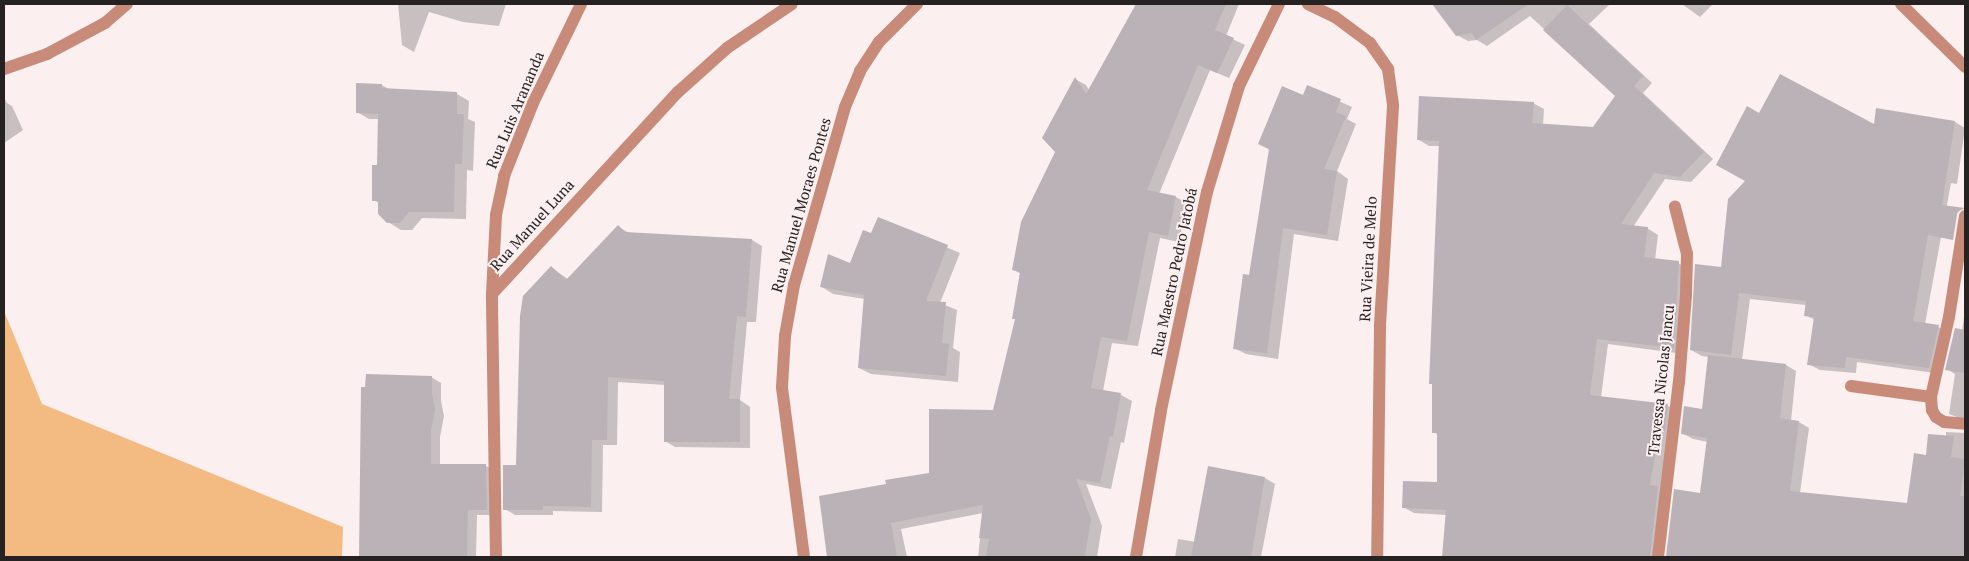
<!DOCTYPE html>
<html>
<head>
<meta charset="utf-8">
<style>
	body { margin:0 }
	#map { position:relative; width:1969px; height:561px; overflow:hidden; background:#fbeff0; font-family:"PT Serif",serif }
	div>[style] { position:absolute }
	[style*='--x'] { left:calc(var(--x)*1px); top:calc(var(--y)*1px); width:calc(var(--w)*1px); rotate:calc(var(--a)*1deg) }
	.green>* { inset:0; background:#f3ba82 }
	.shadow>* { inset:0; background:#0003 }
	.building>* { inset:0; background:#bbb2b8 }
	.minor>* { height:12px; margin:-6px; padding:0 6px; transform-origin:6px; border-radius:6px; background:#c98b79 }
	span { translate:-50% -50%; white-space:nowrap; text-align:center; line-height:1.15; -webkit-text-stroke:4px #fbeff0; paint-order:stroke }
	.street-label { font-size:15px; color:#262222 }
	.frame { position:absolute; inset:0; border:5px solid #262222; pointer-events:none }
</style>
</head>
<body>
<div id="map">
	<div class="green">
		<i style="clip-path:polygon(4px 311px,42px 404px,343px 527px,342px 557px,4px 557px)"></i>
	</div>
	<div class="shadow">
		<i style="clip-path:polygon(398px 4px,506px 4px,499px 26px,463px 22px,429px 12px,414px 52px,402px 45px)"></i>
		<i style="clip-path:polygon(1137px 4px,1239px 4px,1226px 36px,1245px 45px,1229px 78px,1210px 70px,1159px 194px,1176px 197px,1187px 203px,1179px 242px,1160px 238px,1138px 346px,1112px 343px,1103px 391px,1121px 395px,1132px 401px,1124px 443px,1121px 442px,1111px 489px,1086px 484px,1102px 526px,1097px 557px,978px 557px,983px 513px,901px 529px,907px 557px,828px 557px,821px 497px,887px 485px,930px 474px,994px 411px,1016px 320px,1013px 318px,1021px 274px,1014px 270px,1057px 152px,1075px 79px,1086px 85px,1089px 90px)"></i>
		<i style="clip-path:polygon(1434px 4px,1610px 4px,1589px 24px,1652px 83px,1643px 93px,1713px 159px,1691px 182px,1665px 179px,1633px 227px,1647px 228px,1658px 235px,1655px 260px,1678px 263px,1689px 269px,1684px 354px,1608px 344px,1601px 397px,1668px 406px,1678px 412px,1661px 557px,1443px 557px,1446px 515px,1414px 513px,1403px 507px,1439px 483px,1439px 435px,1433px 432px,1433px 385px,1430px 383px,1440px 146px,1429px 146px,1419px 140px,1533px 103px,1544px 109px,1543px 125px,1593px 128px,1617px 96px,1530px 16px,1487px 46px,1477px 40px,1468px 41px,1457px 35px)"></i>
		<i style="clip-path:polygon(1682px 4px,1713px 4px,1700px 17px)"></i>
		<i style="clip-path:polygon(357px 84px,382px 85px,390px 90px,457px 94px,469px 101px,468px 119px,475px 122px,473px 171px,467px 170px,466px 219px,422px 218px,412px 230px,401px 230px,388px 222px,379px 203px,373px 200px,378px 166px,380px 119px,369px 119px,357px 112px)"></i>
		<i style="clip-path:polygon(1307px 87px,1352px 107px,1347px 119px,1356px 124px,1337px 171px,1348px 179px,1338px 241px,1294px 234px,1278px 359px,1246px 354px,1234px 348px,1250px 276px,1270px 150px,1259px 144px,1303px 97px)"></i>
		<i style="clip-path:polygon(4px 97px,7px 103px,12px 106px,23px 130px,4px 143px)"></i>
		<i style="clip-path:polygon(1877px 109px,1955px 122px,1965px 128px,1957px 184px,1951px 183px,1925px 324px,1938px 327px,1950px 333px,1941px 374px,1857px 362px,1856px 373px,1820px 370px,1808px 364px,1815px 320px,1805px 315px,1806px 305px,1750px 299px,1742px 360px,1786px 365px,1796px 371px,1791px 421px,1799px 422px,1809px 428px,1800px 493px,1909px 505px,1927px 456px,1946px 436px,1946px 432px,1965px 433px,1965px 557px,1667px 557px,1675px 490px,1701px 494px,1708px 442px,1693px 439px,1682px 433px,1703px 410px,1709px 357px,1702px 356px,1691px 350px,1722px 268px,1747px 181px,1760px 114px,1875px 126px)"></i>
		<i style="clip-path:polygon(878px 218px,960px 253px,940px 303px,957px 310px,953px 348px,960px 352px,958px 382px,871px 374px,859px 368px,865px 299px,833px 294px,822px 287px,850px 265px,872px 235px)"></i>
		<i style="clip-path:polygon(619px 227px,629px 233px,752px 240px,762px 246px,756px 322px,747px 322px,740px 400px,750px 407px,750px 448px,675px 447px,665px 441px,665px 385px,618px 382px,617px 445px,603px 445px,602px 512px,553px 511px,553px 515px,515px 515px,505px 509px,517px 466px,552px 268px,568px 279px)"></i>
		<i style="clip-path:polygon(1965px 310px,1965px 420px,1949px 414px,1955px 374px,1947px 369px,1962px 331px)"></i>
		<i style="clip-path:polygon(431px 377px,441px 383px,441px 401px,444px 416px,440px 437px,440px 465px,486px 466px,496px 471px,496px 515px,477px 515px,476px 557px,361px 557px,363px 388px)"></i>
		<i style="clip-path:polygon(1209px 468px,1265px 478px,1275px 484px,1261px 557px,1175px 557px,1178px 539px,1196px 542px)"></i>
	</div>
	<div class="building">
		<i style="clip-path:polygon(1136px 4px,1226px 4px,1215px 30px,1234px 38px,1217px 73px,1198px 65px,1147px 190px,1176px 196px,1168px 236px,1149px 232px,1127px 341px,1101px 337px,1091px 388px,1121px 393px,1113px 437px,1110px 436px,1100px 483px,1076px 479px,1091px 519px,1085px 557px,986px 557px,989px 539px,979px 538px,983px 505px,891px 523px,897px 557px,827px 557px,819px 496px,886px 484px,885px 480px,929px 473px,929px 409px,993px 410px,1015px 319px,1012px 319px,1020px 272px,1012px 270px,1021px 222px,1055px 152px,1042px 138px,1075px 77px,1086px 94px)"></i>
		<i style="clip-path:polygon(1432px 4px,1529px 4px,1476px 40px,1472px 33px,1456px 36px)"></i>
		<i style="clip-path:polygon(1567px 5px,1643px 76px,1634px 86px,1704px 152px,1680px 177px,1654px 173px,1621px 224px,1648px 227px,1644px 257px,1679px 261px,1674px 348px,1597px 339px,1590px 395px,1668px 404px,1665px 431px,1659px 430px,1650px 485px,1658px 486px,1650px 557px,1442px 557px,1446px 510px,1402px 508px,1403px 481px,1437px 482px,1437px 433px,1432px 433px,1432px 384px,1429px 384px,1439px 141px,1417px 140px,1419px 96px,1534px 102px,1532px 123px,1593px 127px,1615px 96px,1543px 30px)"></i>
		<i style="clip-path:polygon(1780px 74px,1874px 124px,1876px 108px,1955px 121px,1942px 205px,1965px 208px,1959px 211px,1957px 214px,1953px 240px,1928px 235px,1913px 321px,1939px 325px,1929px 368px,1846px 357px,1845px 368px,1807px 365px,1814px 317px,1804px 316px,1806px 301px,1739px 293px,1731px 355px,1690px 350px,1695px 264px,1721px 267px,1728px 199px,1745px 181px,1716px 165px,1747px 106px,1759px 113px)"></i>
		<i style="clip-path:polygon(356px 83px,382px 84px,382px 88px,457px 92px,457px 114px,464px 114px,462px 164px,455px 164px,454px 212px,409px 212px,400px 223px,387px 223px,378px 214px,378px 201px,372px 201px,372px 165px,377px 165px,378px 114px,356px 113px)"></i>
		<i style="clip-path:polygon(1307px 85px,1341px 99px,1336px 112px,1346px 116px,1324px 169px,1337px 171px,1327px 235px,1283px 228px,1267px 353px,1233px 349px,1243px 274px,1249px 275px,1269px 149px,1258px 144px,1282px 86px,1303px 95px)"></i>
		<i style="clip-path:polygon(878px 217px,948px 245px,926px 301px,946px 302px,942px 343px,949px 344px,946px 376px,858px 368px,864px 295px,820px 287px,828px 254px,850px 263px,863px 230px,871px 233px)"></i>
		<i style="clip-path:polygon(618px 225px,625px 232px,752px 239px,746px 317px,737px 316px,729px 399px,740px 399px,740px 442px,664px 442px,664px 381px,608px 377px,607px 440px,592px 440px,591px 507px,543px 506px,543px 510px,503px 510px,503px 465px,516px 465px,520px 316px,523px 296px,551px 266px,566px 280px)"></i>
		<i style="clip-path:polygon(1955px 328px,1965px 330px,1965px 373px,1945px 370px)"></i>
		<i style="clip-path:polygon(1708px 355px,1786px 364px,1780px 418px,1799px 421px,1790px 491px,1907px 503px,1914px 453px,1926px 455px,1928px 434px,1954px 436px,1951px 457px,1965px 459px,1960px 496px,1965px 496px,1965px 557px,1666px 557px,1674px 489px,1700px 493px,1707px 438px,1681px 434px,1684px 406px,1702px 409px)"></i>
		<i style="clip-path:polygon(366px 374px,432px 376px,432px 394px,435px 410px,431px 431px,431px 464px,486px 464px,487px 510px,468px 510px,467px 557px,359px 557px,361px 387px,365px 387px)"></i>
		<i style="clip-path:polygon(1208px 466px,1265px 477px,1251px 557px,1191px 557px)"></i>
	</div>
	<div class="minor">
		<i style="--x:1308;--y:4;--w:30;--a:26"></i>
		<i style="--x:1335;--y:17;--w:44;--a:36.6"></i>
		<i style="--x:1370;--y:43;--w:32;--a:55"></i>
		<i style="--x:1388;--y:69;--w:37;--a:82"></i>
		<i style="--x:1393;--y:106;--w:221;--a:93.4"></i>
		<i style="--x:1380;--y:327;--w:230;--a:90.7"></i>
		<i style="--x:1901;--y:4;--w:90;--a:44.5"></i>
		<i style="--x:4;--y:69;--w:46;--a:-19.2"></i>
		<i style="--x:47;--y:54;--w:66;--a:-28.1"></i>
		<i style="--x:105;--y:23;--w:29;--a:-41"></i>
		<i style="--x:1965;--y:216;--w:102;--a:99"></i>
		<i style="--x:1949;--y:317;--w:82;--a:102.7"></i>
		<i style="--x:1931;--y:397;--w:13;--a:86"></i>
		<i style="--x:1932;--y:410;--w:8;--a:60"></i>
		<i style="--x:1936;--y:417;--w:9;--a:32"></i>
		<i style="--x:1944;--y:422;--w:21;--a:5"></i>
		<i style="--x:492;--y:294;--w:275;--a:-47.4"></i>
		<i style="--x:678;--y:92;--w:66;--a:-41.9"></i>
		<i style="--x:727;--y:48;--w:78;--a:-34.1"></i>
		<i style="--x:1851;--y:386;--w:81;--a:7.8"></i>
		<i style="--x:496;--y:557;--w:263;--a:-90.9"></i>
		<i style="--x:492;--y:294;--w:79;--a:-87.1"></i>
		<i style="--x:496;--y:215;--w:40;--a:-78"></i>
		<i style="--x:504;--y:176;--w:79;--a:-68.3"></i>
		<i style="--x:533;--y:103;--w:110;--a:-64.1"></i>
		<i style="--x:804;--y:557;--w:171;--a:-97.4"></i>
		<i style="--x:782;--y:387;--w:51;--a:-86.6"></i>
		<i style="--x:785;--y:336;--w:52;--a:-80"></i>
		<i style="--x:794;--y:285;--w:185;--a:-74"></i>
		<i style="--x:845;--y:107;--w:39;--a:-67"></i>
		<i style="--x:860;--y:71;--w:35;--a:-57"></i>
		<i style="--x:879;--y:42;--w:54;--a:-45"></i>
		<i style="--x:1136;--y:557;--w:149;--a:-80.3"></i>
		<i style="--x:1161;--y:410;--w:223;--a:-78.1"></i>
		<i style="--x:1207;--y:192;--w:111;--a:-73.2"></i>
		<i style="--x:1239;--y:86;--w:91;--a:-64"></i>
		<i style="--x:1658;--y:557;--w:176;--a:-83.2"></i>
		<i style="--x:1679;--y:382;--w:87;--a:-85.4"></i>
		<i style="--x:1686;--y:295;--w:41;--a:-88.6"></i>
		<i style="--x:1687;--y:254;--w:49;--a:-104.3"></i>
	</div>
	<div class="street-label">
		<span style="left:515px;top:110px;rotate:-67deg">Rua Luis Arananda</span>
		<span style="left:801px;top:205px;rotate:-74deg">Rua Manuel Moraes Pontes</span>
		<span style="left:532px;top:225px;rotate:-48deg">Rua Manuel Luna</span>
		<span style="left:1368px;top:259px;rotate:-87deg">Rua Vieira de Melo</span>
		<span style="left:1174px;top:272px;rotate:-78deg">Rua Maestro Pedro Jatobá</span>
		<span style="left:1661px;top:380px;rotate:-84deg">Travessa Nicolas Jancu</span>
	</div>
	<div class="frame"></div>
</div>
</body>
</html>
